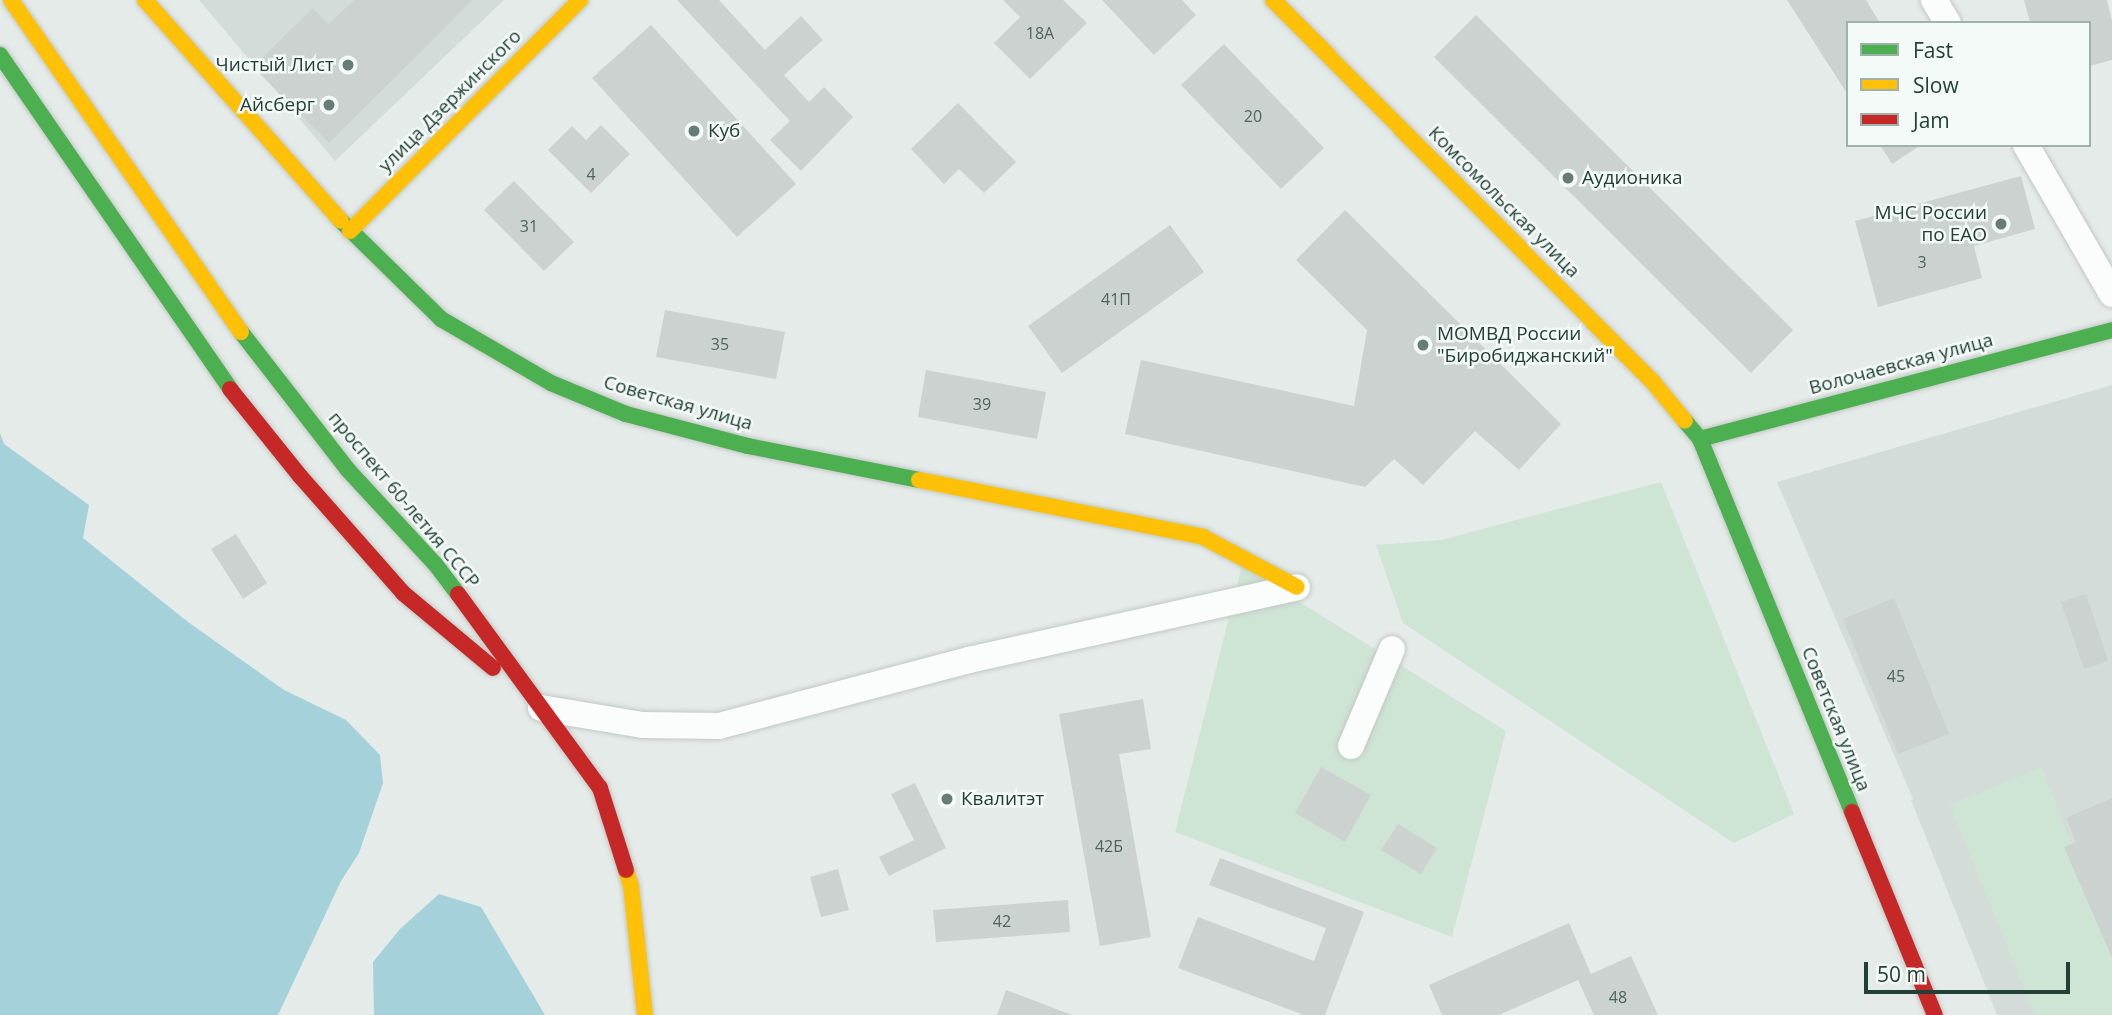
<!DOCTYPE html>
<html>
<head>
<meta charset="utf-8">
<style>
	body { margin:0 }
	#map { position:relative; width:2112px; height:1015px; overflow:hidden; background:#e5ebe8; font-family:"Open Sans",sans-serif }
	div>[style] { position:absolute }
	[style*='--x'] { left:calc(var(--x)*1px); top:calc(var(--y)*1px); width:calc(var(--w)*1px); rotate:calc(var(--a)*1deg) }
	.built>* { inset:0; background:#d3dcd8 }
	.green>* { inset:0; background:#cee4d5 }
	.water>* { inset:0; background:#a5d1da }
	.building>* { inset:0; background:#ccd2d0 }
	.roads { filter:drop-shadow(0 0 2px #c2c8c5) drop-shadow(0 0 2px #c2c8c5) }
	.street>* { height:26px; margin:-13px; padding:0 13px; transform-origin:13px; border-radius:13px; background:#fbfcfc }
	.fast>* { height:16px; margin:-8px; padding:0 8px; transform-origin:8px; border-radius:8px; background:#4caf50 }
	.slow>* { height:16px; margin:-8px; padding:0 8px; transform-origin:8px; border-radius:8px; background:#ffc107 }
	.jam>* { height:16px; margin:-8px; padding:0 8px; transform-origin:8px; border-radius:8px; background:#c62828 }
	.dots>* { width:19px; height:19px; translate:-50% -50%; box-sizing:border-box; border:4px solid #f4faf7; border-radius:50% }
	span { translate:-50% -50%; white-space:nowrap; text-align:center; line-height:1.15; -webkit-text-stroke:5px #f4faf7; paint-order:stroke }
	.number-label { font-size:16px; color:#4d655f }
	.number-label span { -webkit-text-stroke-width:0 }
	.poi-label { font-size:19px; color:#224038 }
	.right { translate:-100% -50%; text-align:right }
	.left { translate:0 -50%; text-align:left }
	.street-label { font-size:19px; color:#224038 }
	.legend { position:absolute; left:1846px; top:21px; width:245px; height:126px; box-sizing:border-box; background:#f4faf7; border:2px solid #a0b0ab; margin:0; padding:9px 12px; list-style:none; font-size:21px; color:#224038 }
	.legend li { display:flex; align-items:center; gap:14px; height:35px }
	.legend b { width:35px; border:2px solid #a0b0ab }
	.scale { position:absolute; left:1864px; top:962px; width:206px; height:32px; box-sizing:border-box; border:4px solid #224038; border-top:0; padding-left:9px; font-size:21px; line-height:24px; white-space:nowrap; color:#224038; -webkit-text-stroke:5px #f4faf7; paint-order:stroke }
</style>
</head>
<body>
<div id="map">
	<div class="built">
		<i style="clip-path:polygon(199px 0,504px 0,335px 161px)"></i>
		<i style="clip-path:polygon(2112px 385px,2112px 1015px,1997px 1015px,1911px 800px,1913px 799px,1777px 482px)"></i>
	</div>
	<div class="green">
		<i style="clip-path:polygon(1661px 482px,1794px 814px,1734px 843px,1403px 623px,1376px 545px,1441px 540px)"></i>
		<i style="clip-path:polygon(1242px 566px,1506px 731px,1452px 937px,1175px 832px)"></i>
		<i style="clip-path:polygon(2042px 767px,2112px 951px,2112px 1015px,2035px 1015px,1950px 805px)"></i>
	</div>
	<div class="water">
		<i style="clip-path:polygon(0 433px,4px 444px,89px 505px,83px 538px,188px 622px,284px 690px,346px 720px,380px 755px,383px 783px,359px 853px,341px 881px,278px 1015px,0 1015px)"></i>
		<i style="clip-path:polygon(439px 894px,481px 907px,545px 1015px,374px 1015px,373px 962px,400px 929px)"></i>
	</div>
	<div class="building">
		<i style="clip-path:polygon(354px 0,473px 0,329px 143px,253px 67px,313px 8px,329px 24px)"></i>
		<i style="clip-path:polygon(677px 0,719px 0,765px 50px,801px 16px,823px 40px,784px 75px,809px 102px,824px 87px,853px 117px,801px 171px,770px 140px,790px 121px)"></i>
		<i style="clip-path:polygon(1003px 0,1063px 0,1087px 23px,1030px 79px,994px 43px,1020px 17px)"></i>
		<i style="clip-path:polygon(1102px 0,1182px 0,1196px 15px,1154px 55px)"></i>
		<i style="clip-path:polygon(1787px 0,1866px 0,1880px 23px,1848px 23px,1848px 95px)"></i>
		<i style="clip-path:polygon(2024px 0,2107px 0,2112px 21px,2112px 60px,2089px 66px,2089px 23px,2030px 23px)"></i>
		<i style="clip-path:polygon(1476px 15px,1793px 330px,1751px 373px,1434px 57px)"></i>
		<i style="clip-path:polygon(651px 25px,796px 184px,737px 237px,592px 78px)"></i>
		<i style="clip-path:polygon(1224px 44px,1324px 148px,1281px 189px,1181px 85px)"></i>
		<i style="clip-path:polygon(958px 103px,1016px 162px,984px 193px,959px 169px,944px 184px,911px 149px)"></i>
		<i style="clip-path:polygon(601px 125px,630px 154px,591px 193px,548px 150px,572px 126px,586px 140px)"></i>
		<i style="clip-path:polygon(1880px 145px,1921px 145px,1892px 164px)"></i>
		<i style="clip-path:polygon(2021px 176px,2035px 229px,1974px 246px,1982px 278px,1878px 307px,1855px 221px)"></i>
		<i style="clip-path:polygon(514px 181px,574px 242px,544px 271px,484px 210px)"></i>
		<i style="clip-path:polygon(1345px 210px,1561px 424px,1519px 470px,1475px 431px,1423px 485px,1394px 459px,1365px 487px,1125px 434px,1141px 360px,1354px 406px,1367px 330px,1296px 260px)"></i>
		<i style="clip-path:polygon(1170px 225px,1204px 272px,1062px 373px,1028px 326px)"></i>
		<i style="clip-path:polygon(665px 310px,785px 332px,776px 379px,656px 357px)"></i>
		<i style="clip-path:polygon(926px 370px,1046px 392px,1037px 439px,918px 417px)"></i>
		<i style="clip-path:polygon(236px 534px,267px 583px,243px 599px,211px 549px)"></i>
		<i style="clip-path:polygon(2086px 594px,2108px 661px,2084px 669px,2061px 602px)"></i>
		<i style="clip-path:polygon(1894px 598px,1949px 734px,1898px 754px,1843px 619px)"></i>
		<i style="clip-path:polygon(1143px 699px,1151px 749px,1119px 754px,1151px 937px,1100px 946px,1059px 714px)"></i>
		<i style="clip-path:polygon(1321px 767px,1371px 795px,1345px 842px,1295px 813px)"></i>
		<i style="clip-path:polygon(915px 783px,946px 848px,889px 876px,879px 857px,914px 840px,891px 794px)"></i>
		<i style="clip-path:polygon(2112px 798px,2112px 958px,2064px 847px,2076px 842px,2066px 818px)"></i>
		<i style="clip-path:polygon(1398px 824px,1437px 848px,1421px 874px,1381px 850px)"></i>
		<i style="clip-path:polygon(1220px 858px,1364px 912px,1325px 1015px,1304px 1015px,1178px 968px,1198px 917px,1314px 961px,1326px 928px,1209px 885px)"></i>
		<i style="clip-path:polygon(838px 869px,849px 910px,821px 917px,810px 877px)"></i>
		<i style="clip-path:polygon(1068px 900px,1070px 932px,936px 942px,933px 910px)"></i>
		<i style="clip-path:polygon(1569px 923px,1591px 974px,1631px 956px,1658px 1015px,1594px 1015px,1578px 980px,1499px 1015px,1442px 1015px,1429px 985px)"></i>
		<i style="clip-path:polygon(1006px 990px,1072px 1015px,997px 1015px)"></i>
	</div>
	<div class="roads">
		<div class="street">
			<i style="--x:1934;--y:0;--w:27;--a:59"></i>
			<i style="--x:2026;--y:145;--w:172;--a:60"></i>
			<i style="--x:541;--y:708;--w:103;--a:9.5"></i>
			<i style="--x:643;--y:725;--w:76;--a:0.8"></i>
			<i style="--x:719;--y:726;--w:259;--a:-14.8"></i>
			<i style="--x:969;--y:660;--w:336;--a:-12.5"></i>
			<i style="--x:1351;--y:746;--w:105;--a:-67.1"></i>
		</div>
		<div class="fast">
			<i style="--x:0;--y:55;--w:406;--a:55.4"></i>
			<i style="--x:341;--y:221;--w:140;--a:44.4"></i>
			<i style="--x:441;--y:319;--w:127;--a:30.2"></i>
			<i style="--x:551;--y:383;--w:81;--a:22.5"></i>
			<i style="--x:626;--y:414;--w:126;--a:14.7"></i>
			<i style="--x:748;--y:446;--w:174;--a:11.2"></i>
			<i style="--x:241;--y:332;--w:175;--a:52.2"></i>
			<i style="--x:348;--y:470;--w:129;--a:47.2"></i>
			<i style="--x:436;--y:565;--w:36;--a:53"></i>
			<i style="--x:1685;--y:421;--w:23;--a:50"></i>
			<i style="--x:1700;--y:439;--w:403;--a:67.8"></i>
			<i style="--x:1700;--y:439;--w:426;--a:-14.8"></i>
		</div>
		<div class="slow">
			<i style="--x:11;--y:0;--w:404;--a:55.3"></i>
			<i style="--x:145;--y:0;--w:295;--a:48.4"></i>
			<i style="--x:1273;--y:0;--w:539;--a:45.15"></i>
			<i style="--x:1653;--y:382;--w:50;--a:50.6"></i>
			<i style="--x:350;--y:231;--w:326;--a:-45.1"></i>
			<i style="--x:919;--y:480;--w:290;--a:11.3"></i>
			<i style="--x:1203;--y:537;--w:106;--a:28"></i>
			<i style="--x:626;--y:870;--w:17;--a:73"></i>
			<i style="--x:631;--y:886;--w:130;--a:83.8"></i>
		</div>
		<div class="jam">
			<i style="--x:230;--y:389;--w:112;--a:51.2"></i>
			<i style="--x:300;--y:476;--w:156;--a:48.6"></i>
			<i style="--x:403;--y:593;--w:117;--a:39.8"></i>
			<i style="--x:458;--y:594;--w:240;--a:53.8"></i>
			<i style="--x:600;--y:788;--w:86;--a:72.4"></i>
			<i style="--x:1852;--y:812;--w:219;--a:67.8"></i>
		</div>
	</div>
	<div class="dots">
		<i style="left:348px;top:65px;background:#667c76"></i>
		<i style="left:329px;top:105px;background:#667c76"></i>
		<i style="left:694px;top:131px;background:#667c76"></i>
		<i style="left:1568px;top:178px;background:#667c76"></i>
		<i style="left:2001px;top:224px;background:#667c76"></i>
		<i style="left:1423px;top:345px;background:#667c76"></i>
		<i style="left:947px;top:799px;background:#667c76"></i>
	</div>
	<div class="number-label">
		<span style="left:1040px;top:33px">18А</span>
		<span style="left:1253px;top:116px">20</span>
		<span style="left:591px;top:174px">4</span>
		<span style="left:529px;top:226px">31</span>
		<span style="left:1922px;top:262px">3</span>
		<span style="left:1116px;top:299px">41П</span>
		<span style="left:720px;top:344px">35</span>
		<span style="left:982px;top:404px">39</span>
		<span style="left:1896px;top:676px">45</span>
		<span style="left:1109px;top:846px">42Б</span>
		<span style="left:1002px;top:921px">42</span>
		<span style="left:1618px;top:997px">48</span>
	</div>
	<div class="poi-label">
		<span class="right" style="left:334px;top:65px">Чистый Лист</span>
		<span class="right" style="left:315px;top:105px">Айсберг</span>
		<span class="left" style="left:708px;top:131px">Куб</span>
		<span class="left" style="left:1582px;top:178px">Аудионика</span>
		<span class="right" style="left:1987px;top:224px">МЧС России<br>по ЕАО</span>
		<span class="left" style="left:1437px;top:345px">МОМВД России<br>"Биробиджанский"</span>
		<span class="left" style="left:961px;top:799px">Квалитэт</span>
	</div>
	<div class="street-label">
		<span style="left:450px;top:101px;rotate:-45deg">улица Дзержинского</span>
		<span style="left:1504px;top:202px;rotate:45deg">Комсомольская улица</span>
		<span style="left:1901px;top:364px;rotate:-15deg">Волочаевская улица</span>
		<span style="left:678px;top:403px;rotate:16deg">Советская улица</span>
		<span style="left:404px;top:500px;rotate:50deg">проспект 60-летия СССР</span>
		<span style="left:1836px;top:719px;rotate:68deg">Советская улица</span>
	</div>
	<ul class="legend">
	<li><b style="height:9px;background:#4caf50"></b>Fast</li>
	<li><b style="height:9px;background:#ffc107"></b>Slow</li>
	<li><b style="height:9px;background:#c62828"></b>Jam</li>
	</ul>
	<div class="scale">50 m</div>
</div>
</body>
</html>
